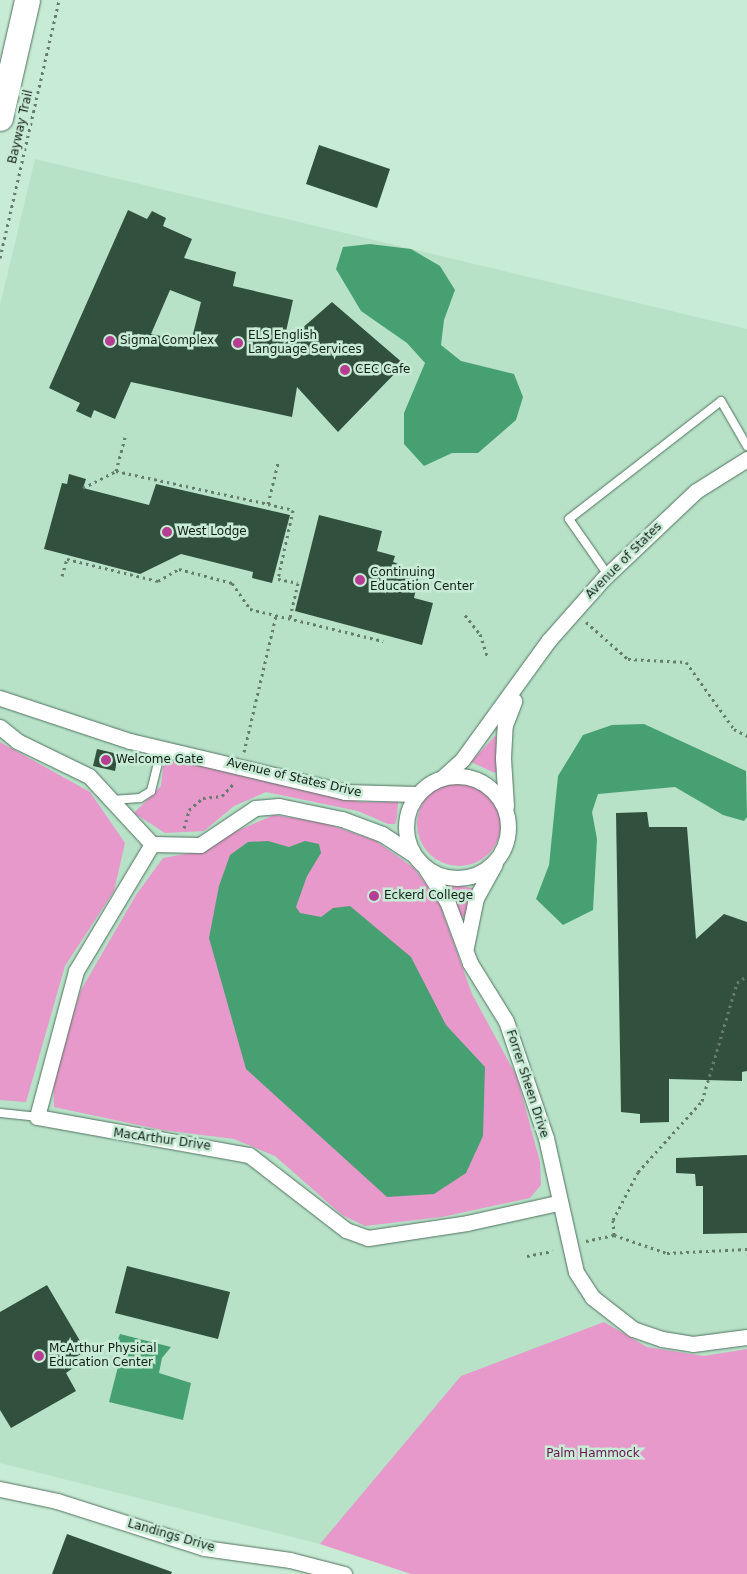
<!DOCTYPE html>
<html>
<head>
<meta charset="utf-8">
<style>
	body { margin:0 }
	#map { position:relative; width:747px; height:1574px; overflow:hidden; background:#c8ebd5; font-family:"DejaVu Sans",sans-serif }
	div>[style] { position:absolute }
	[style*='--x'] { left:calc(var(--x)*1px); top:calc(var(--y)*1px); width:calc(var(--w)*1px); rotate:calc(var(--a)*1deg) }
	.built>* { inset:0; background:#b7e2c8 }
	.green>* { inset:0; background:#e699ca }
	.round { border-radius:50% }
	.water>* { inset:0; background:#47a072 }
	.building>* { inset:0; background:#31503e }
	.path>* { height:3px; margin-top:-1.5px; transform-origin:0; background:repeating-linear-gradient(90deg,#667d6e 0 2.5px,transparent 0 6.5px) }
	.roads { filter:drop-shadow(0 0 1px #52725f) drop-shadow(0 0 1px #52725f) }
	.lane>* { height:8px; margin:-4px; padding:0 4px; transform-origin:4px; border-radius:4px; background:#fff }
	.street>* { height:15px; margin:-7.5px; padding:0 7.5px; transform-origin:7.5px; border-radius:7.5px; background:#fff }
	.street>.ring { margin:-7.5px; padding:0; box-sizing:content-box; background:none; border:15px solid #fff; border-radius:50% }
	.primary>* { height:25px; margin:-12.5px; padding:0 12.5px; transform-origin:12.5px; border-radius:12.5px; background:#fff }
	.dots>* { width:14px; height:14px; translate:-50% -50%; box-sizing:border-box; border:2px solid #c8ebd5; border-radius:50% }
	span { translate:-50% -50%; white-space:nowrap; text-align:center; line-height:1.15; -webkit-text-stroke:5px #c8ebd5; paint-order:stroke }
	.street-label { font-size:12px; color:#121f17 }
	.poi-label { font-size:12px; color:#121f17 }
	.left { translate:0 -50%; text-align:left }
	.park-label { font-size:12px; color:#6c1254 }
</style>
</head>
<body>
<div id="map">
	<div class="built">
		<i style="clip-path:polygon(35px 159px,747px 329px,747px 1574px,320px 1544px,0 1463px,0 305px)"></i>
	</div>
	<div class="green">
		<i style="clip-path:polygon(496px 735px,497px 771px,495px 773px,471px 762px)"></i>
		<i style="clip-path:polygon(0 742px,90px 792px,125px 843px,114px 891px,65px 966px,26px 1102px,0 1100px)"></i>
		<i style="clip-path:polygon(169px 756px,360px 802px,398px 802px,397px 817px,395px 824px,388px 824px,358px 811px,266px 792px,234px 806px,204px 831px,165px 833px,134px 813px,161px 786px,164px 758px)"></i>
		<i class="round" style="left:417px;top:782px;width:84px;height:84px"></i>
		<i style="clip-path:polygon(274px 815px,325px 823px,376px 841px,414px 868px,439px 902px,472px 994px,517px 1077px,540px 1162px,541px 1185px,530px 1198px,442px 1217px,365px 1226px,342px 1215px,275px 1156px,234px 1139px,162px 1130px,54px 1107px,53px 1077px,81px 990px,136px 895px,163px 858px,207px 850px,232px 833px)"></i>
		<i style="clip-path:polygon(446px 884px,473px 888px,465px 916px,461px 918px)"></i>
		<i style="clip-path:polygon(604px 1322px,647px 1347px,704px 1356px,747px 1349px,747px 1574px,411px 1574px,320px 1544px,461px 1376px)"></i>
	</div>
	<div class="water">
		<i style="clip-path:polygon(370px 244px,411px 249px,440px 266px,455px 290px,444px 320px,441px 345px,461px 361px,514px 374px,523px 397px,516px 420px,478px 453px,452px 453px,424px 466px,404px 444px,404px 413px,425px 363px,407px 343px,361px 311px,336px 269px,343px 247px)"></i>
		<i style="clip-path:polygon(644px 724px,746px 771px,747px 817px,744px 821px,723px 815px,675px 787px,598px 794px,592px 812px,597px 839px,593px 910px,563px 925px,536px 899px,549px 865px,558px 776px,583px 735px,612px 725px)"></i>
		<i style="clip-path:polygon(268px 841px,289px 847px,305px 841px,319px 844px,321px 853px,307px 876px,296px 907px,300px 913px,321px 917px,333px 908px,350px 906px,411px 957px,446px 1025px,485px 1067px,483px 1136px,466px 1173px,434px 1194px,387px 1197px,246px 1069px,209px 938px,219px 886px,230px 855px,248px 842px)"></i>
		<i style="clip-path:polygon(120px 1334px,171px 1347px,162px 1358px,159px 1373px,191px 1383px,183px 1420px,109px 1402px,123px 1347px,117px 1342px)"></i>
	</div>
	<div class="building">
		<i style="clip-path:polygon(319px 145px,390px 169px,377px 208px,306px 184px)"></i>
		<i style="clip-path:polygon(evenodd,128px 210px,147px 219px,152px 211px,166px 218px,163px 226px,192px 239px,184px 258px,236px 272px,233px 286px,293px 300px,283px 345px,332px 302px,404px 364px,338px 432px,297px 387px,292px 417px,131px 382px,115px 419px,94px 410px,91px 418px,76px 411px,80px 403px,49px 388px,128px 210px,170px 290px,201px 302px,191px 342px,151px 334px,170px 290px)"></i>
		<i style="clip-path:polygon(69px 474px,86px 479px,83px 488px,149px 505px,156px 484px,290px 515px,272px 583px,252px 578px,253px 572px,181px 554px,140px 574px,44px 549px,62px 483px,67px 484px)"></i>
		<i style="clip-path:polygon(319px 515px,382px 531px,377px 551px,395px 556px,393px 562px,402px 565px,402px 570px,419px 575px,414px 598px,433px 603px,422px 645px,295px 611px)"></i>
		<i style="clip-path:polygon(97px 749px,118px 754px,115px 771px,93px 766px)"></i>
		<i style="clip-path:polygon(647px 812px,649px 827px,687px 827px,696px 939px,724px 914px,747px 922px,747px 1071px,742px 1072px,742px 1081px,669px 1079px,669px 1122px,640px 1123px,640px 1114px,621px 1112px,616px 813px)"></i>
		<i style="clip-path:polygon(747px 1155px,747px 1233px,703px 1234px,703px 1186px,696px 1186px,695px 1174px,676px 1173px,676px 1158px)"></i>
		<i style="clip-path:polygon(127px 1266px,230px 1292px,218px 1339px,115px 1313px)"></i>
		<i style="clip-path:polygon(47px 1285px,86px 1351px,69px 1361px,73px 1368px,66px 1373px,76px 1391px,11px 1428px,0 1410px,0 1312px)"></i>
		<i style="clip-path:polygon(67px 1534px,172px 1572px,171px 1574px,52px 1574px)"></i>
	</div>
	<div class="path">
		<i style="--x:0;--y:258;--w:265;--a:-77.1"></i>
		<i style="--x:116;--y:471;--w:156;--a:12.2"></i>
		<i style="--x:268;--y:504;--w:42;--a:-76.3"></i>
		<i style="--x:83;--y:488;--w:37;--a:-27"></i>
		<i style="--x:116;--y:471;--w:39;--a:-75"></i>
		<i style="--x:268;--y:504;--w:26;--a:13"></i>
		<i style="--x:293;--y:510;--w:71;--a:102.3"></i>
		<i style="--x:278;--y:579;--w:20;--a:11"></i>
		<i style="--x:298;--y:583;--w:37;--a:103"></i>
		<i style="--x:62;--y:576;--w:18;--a:-74"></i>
		<i style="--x:67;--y:559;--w:94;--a:13.6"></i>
		<i style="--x:158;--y:581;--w:24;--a:-30"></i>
		<i style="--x:179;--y:569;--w:55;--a:14.8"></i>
		<i style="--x:232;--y:583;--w:32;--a:55"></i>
		<i style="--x:250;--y:609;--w:137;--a:13.5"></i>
		<i style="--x:465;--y:615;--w:24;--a:52"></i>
		<i style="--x:480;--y:634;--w:23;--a:72"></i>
		<i style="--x:586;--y:622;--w:56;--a:41.4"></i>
		<i style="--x:628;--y:659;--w:58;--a:3"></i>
		<i style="--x:686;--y:662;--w:82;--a:54.4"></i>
		<i style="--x:734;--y:729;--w:15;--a:28"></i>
		<i style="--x:244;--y:752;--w:140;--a:-76.8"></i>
		<i style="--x:184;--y:828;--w:19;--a:-74"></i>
		<i style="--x:189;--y:810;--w:18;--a:-41"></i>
		<i style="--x:203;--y:798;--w:19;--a:-6"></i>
		<i style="--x:222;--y:796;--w:19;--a:-47"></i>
		<i style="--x:614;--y:1235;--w:15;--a:-94"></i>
		<i style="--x:613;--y:1220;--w:54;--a:-62.5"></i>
		<i style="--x:638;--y:1172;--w:96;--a:-48"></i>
		<i style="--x:702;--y:1101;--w:123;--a:-73.5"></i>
		<i style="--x:737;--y:983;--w:12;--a:-35"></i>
		<i style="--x:586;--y:1241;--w:29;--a:-12"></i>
		<i style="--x:614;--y:1235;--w:56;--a:18.8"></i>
		<i style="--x:667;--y:1253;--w:80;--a:-2.9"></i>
		<i style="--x:527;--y:1256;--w:26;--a:-11"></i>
	</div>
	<div class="roads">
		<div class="lane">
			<i style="--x:608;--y:575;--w:68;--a:-124.9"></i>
			<i style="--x:569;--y:519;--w:192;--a:-37.8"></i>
			<i style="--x:721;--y:401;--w:52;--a:60"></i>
			<i style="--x:112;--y:800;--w:28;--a:-4"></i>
			<i style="--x:140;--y:798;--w:13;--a:-32"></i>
			<i style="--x:151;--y:791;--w:30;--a:-76"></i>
			<i style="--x:158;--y:762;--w:17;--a:-114"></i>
			<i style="--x:0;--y:1113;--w:37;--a:6"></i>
		</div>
		<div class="street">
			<i style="--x:0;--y:698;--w:137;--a:18.3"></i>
			<i style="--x:130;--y:741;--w:221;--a:13.3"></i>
			<i style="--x:345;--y:792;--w:71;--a:1.6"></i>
			<i style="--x:0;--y:727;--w:22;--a:39"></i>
			<i style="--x:17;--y:741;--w:80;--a:25.9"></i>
			<i style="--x:89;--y:776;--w:93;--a:47.2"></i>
			<i style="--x:152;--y:844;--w:48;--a:1.2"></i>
			<i style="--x:200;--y:845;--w:66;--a:-33.9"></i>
			<i style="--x:255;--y:808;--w:24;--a:-5"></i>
			<i style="--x:279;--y:806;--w:64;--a:11.7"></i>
			<i style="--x:342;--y:819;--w:43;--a:20.6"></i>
			<i style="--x:382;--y:834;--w:37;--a:33"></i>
			<i class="ring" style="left:406px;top:776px;width:87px;height:87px"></i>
			<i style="--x:443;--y:777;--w:25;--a:-42"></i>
			<i style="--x:462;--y:760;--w:148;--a:-54.1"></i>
			<i style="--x:549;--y:640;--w:81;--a:-48.5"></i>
			<i style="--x:603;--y:579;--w:128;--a:-43.4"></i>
			<i style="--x:696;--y:491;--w:60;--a:-32.1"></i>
			<i style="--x:506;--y:806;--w:48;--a:-93.6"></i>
			<i style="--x:503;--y:758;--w:33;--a:-87"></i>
			<i style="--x:505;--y:725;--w:26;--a:-69"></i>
			<i style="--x:152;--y:844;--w:148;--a:120.9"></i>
			<i style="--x:76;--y:971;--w:151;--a:105"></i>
			<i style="--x:37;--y:1117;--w:215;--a:10.2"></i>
			<i style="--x:249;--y:1155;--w:123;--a:37.7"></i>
			<i style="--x:346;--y:1230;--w:23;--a:20"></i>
			<i style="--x:368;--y:1238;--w:100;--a:-8.6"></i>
			<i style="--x:467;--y:1223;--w:92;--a:-12.5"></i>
			<i style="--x:426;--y:869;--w:38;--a:57"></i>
			<i style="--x:447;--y:901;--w:66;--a:69.6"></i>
			<i style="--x:470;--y:963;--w:68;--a:58.2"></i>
			<i style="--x:506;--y:1021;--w:124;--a:71.1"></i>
			<i style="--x:546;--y:1138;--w:137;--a:77.4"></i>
			<i style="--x:576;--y:1272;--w:30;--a:57"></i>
			<i style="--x:592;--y:1297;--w:52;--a:38"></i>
			<i style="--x:633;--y:1329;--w:31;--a:19"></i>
			<i style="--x:662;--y:1339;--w:31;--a:9"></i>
			<i style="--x:693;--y:1344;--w:54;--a:-7.4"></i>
			<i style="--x:466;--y:947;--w:50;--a:-78.5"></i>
			<i style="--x:476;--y:898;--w:39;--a:-61"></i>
			<i style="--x:0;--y:1489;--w:58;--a:11.9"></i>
			<i style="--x:57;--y:1501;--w:154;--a:17.7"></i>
			<i style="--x:204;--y:1548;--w:87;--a:7.9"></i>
			<i style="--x:290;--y:1560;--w:56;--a:14.5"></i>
		</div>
		<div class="primary">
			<i style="--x:0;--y:118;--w:121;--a:-77.1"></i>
		</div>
	</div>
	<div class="dots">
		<i style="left:110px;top:341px;background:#b53d92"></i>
		<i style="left:238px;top:343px;background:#b53d92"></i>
		<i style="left:345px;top:370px;background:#b53d92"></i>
		<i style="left:167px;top:532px;background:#b53d92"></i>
		<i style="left:360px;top:580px;background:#b53d92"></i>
		<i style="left:106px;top:760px;background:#b53d92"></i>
		<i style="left:374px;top:896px;background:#b53d92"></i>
		<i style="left:39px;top:1356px;background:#b53d92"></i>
	</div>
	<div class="street-label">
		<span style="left:21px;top:127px;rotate:-77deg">Bayway Trail</span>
		<span style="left:624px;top:561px;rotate:-45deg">Avenue of States</span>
		<span style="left:294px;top:778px;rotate:13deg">Avenue of States Drive</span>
		<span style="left:527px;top:1084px;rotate:72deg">Forrer Sheen Drive</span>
		<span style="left:162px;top:1140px;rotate:8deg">MacArthur Drive</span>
		<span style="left:171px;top:1536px;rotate:16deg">Landings Drive</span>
	</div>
	<div class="poi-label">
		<span class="left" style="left:248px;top:343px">ELS English<br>Language Services</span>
		<span class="left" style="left:120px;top:341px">Sigma Complex</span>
		<span class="left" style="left:355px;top:370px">CEC Cafe</span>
		<span class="left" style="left:177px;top:532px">West Lodge</span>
		<span class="left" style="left:370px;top:580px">Continuing<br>Education Center</span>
		<span class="left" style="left:116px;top:760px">Welcome Gate</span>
		<span class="left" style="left:384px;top:896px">Eckerd College</span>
		<span class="left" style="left:49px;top:1356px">McArthur Physical<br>Education Center</span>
	</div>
	<div class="park-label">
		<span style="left:593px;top:1454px">Palm Hammock</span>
	</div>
</div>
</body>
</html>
